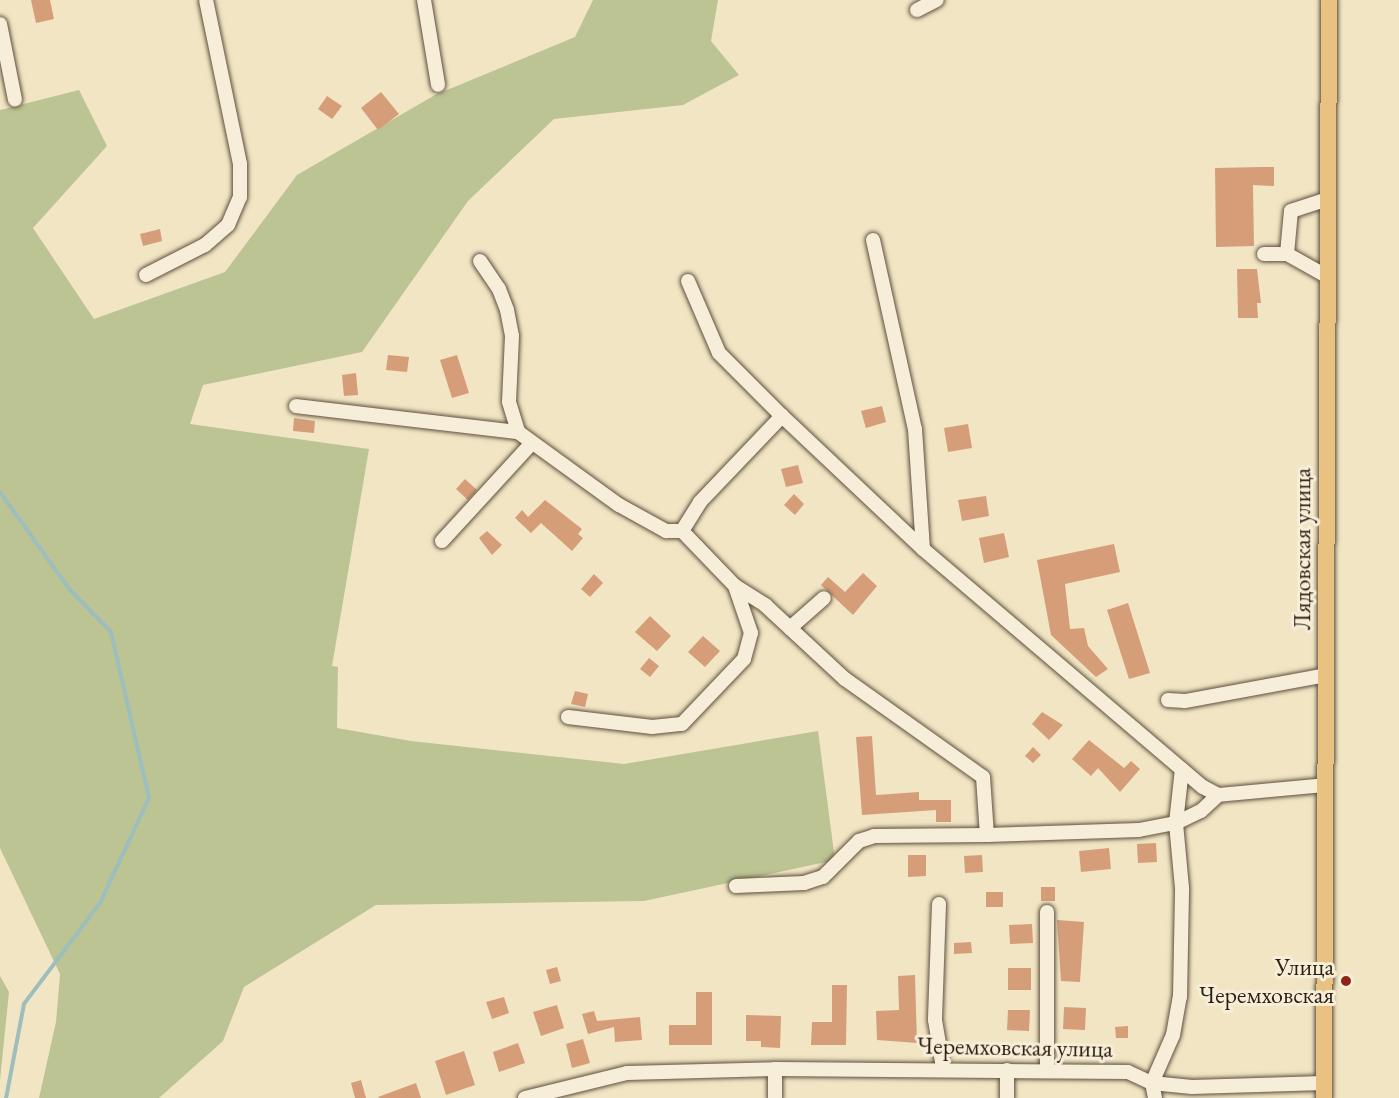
<!DOCTYPE html>
<html>
<head>
<meta charset="utf-8">
<style>
	body { margin:0 }
	#map { position:relative; width:1399px; height:1098px; overflow:hidden; background:#f2e5c4; font-family:"EB Garamond",serif }
	div>[style] { position:absolute }
	[style*='--x'] { left:calc(var(--x)*1px); top:calc(var(--y)*1px); width:calc(var(--w)*1px); rotate:calc(var(--a)*1deg) }
	.green>* { inset:0; background:#bcc493 }
	.stream>* { height:4px; margin:-2px; padding:0 2px; transform-origin:2px; border-radius:2px; background:#9ebdbd }
	.building>* { inset:0; background:#d59e79 }
	.roads { filter:drop-shadow(0 0 2px #5e503d) drop-shadow(0 0 2px #5e503d) }
	.minor>* { height:14px; margin:-7px; padding:0 7px; transform-origin:7px; border-radius:7px; background:#f7eed9 }
	.major>* { height:16px; margin:-8px; padding:0 8px; transform-origin:8px; border-radius:8px; background:#e9c282 }
	.dots>* { width:16px; height:16px; translate:-50% -50%; box-sizing:border-box; border:3px solid #f7eed9; border-radius:50% }
	span { translate:-50% -50%; white-space:nowrap; text-align:center; line-height:1.15; -webkit-text-stroke:6px #f7eed9; paint-order:stroke }
	.street-label { font-size:24px; color:#2d1f10 }
	.poi-label { font-size:24px; color:#2d1f10 }
	.right { translate:-100% -50%; text-align:right }
</style>
</head>
<body>
<div id="map">
	<div class="green">
		<i style="clip-path:polygon(593px 0,718px 0,711px 41px,739px 75px,683px 105px,554px 119px,468px 201px,362px 352px,203px 385px,190px 424px,369px 449px,332px 666px,338px 667px,337px 728px,411px 741px,624px 764px,818px 731px,835px 860px,644px 901px,376px 905px,244px 987px,223px 1041px,159px 1098px,39px 1098px,56px 1022px,60px 974px,0 848px,0 110px,79px 90px,107px 146px,33px 228px,94px 319px,225px 272px,297px 175px,435px 95px,575px 37px)"></i>
		<i style="clip-path:polygon(0 976px,9px 992px,0 1080px)"></i>
	</div>
	<div class="stream">
		<i style="--x:0;--y:492;--w:120;--a:54.5"></i>
		<i style="--x:70;--y:590;--w:59;--a:45.7"></i>
		<i style="--x:111;--y:632;--w:170;--a:77.1"></i>
		<i style="--x:149;--y:798;--w:116;--a:115"></i>
		<i style="--x:100;--y:903;--w:126;--a:127"></i>
		<i style="--x:24;--y:1004;--w:96;--a:100.8"></i>
	</div>
	<div class="building">
		<i style="clip-path:polygon(31px 0,50px 0,54px 19px,36px 23px)"></i>
		<i style="clip-path:polygon(381px 92px,399px 114px,378px 130px,361px 108px)"></i>
		<i style="clip-path:polygon(327px 96px,342px 106px,332px 119px,318px 109px)"></i>
		<i style="clip-path:polygon(1262px 167px,1274px 167px,1274px 186px,1253px 185px,1254px 246px,1216px 247px,1215px 168px)"></i>
		<i style="clip-path:polygon(160px 229px,162px 241px,143px 246px,140px 234px)"></i>
		<i style="clip-path:polygon(1237px 269px,1257px 269px,1261px 303px,1257px 303px,1258px 318px,1238px 318px)"></i>
		<i style="clip-path:polygon(388px 355px,409px 357px,407px 372px,386px 370px)"></i>
		<i style="clip-path:polygon(457px 355px,469px 393px,452px 398px,440px 360px)"></i>
		<i style="clip-path:polygon(356px 373px,358px 395px,344px 396px,342px 375px)"></i>
		<i style="clip-path:polygon(882px 406px,886px 422px,866px 428px,861px 411px)"></i>
		<i style="clip-path:polygon(294px 418px,315px 421px,314px 433px,293px 431px)"></i>
		<i style="clip-path:polygon(968px 424px,972px 448px,948px 452px,944px 428px)"></i>
		<i style="clip-path:polygon(798px 465px,803px 483px,786px 487px,781px 469px)"></i>
		<i style="clip-path:polygon(465px 479px,477px 490px,468px 500px,456px 489px)"></i>
		<i style="clip-path:polygon(794px 494px,804px 504px,795px 515px,784px 505px)"></i>
		<i style="clip-path:polygon(986px 496px,989px 516px,962px 521px,958px 500px)"></i>
		<i style="clip-path:polygon(545px 500px,582px 529px,578px 534px,583px 538px,572px 551px,541px 523px,531px 533px,515px 518px,522px 510px,528px 517px)"></i>
		<i style="clip-path:polygon(487px 531px,502px 545px,492px 555px,479px 538px)"></i>
		<i style="clip-path:polygon(1004px 533px,1009px 557px,984px 563px,979px 538px)"></i>
		<i style="clip-path:polygon(1114px 544px,1120px 572px,1065px 584px,1070px 629px,1084px 628px,1088px 646px,1108px 669px,1096px 677px,1051px 635px,1037px 560px)"></i>
		<i style="clip-path:polygon(863px 573px,877px 586px,853px 615px,821px 585px,828px 577px,845px 592px)"></i>
		<i style="clip-path:polygon(594px 574px,603px 583px,590px 597px,581px 589px)"></i>
		<i style="clip-path:polygon(1128px 603px,1150px 673px,1129px 679px,1107px 610px)"></i>
		<i style="clip-path:polygon(650px 616px,671px 636px,657px 651px,635px 632px)"></i>
		<i style="clip-path:polygon(703px 636px,720px 651px,705px 667px,688px 652px)"></i>
		<i style="clip-path:polygon(649px 658px,659px 666px,650px 677px,640px 669px)"></i>
		<i style="clip-path:polygon(575px 691px,588px 694px,585px 707px,571px 704px)"></i>
		<i style="clip-path:polygon(1042px 712px,1063px 725px,1049px 740px,1032px 724px)"></i>
		<i style="clip-path:polygon(872px 736px,876px 795px,919px 792px,919px 800px,951px 800px,951px 822px,936px 822px,936px 810px,862px 815px,856px 737px)"></i>
		<i style="clip-path:polygon(1089px 740px,1124px 768px,1131px 761px,1140px 769px,1120px 792px,1098px 768px,1091px 776px,1072px 759px)"></i>
		<i style="clip-path:polygon(1033px 747px,1041px 755px,1033px 763px,1025px 756px)"></i>
		<i style="clip-path:polygon(1156px 843px,1157px 862px,1138px 863px,1137px 844px)"></i>
		<i style="clip-path:polygon(1109px 848px,1111px 869px,1081px 872px,1079px 851px)"></i>
		<i style="clip-path:polygon(908px 855px,926px 855px,926px 876px,908px 877px)"></i>
		<i style="clip-path:polygon(982px 855px,983px 872px,965px 873px,964px 856px)"></i>
		<i style="clip-path:polygon(1041px 887px,1055px 887px,1055px 901px,1041px 901px)"></i>
		<i style="clip-path:polygon(986px 892px,1003px 892px,1003px 907px,986px 907px)"></i>
		<i style="clip-path:polygon(1057px 920px,1084px 922px,1080px 982px,1061px 981px)"></i>
		<i style="clip-path:polygon(1032px 924px,1033px 943px,1010px 944px,1009px 925px)"></i>
		<i style="clip-path:polygon(971px 942px,972px 953px,954px 954px,954px 943px)"></i>
		<i style="clip-path:polygon(557px 967px,561px 981px,550px 984px,546px 970px)"></i>
		<i style="clip-path:polygon(1008px 968px,1031px 968px,1031px 990px,1008px 990px)"></i>
		<i style="clip-path:polygon(915px 975px,917px 1043px,877px 1040px,876px 1011px,899px 1010px,898px 976px)"></i>
		<i style="clip-path:polygon(832px 985px,847px 985px,846px 1045px,811px 1045px,812px 1022px,832px 1022px)"></i>
		<i style="clip-path:polygon(696px 992px,712px 992px,712px 1045px,669px 1045px,669px 1025px,696px 1025px)"></i>
		<i style="clip-path:polygon(504px 997px,509px 1013px,492px 1019px,486px 1002px)"></i>
		<i style="clip-path:polygon(557px 1005px,564px 1028px,541px 1036px,533px 1012px)"></i>
		<i style="clip-path:polygon(1064px 1007px,1086px 1008px,1085px 1030px,1063px 1029px)"></i>
		<i style="clip-path:polygon(1008px 1010px,1030px 1010px,1029px 1031px,1007px 1030px)"></i>
		<i style="clip-path:polygon(594px 1011px,597px 1021px,640px 1017px,642px 1040px,615px 1042px,614px 1027px,588px 1034px,582px 1014px)"></i>
		<i style="clip-path:polygon(746px 1015px,781px 1016px,780px 1048px,761px 1047px,761px 1041px,746px 1041px)"></i>
		<i style="clip-path:polygon(1128px 1026px,1128px 1038px,1116px 1038px,1115px 1027px)"></i>
		<i style="clip-path:polygon(583px 1039px,590px 1063px,572px 1068px,566px 1044px)"></i>
		<i style="clip-path:polygon(518px 1043px,525px 1063px,499px 1072px,493px 1052px)"></i>
		<i style="clip-path:polygon(464px 1051px,475px 1085px,446px 1095px,435px 1061px)"></i>
		<i style="clip-path:polygon(361px 1080px,366px 1098px,355px 1098px,351px 1083px)"></i>
		<i style="clip-path:polygon(416px 1083px,421px 1098px,379px 1098px,378px 1097px)"></i>
	</div>
	<div class="roads">
		<div class="minor">
			<i style="--x:424;--y:0;--w:86;--a:80.6"></i>
			<i style="--x:917;--y:10;--w:22;--a:-27"></i>
			<i style="--x:0;--y:24;--w:77;--a:78.8"></i>
			<i style="--x:873;--y:240;--w:194;--a:77.5"></i>
			<i style="--x:915;--y:429;--w:120;--a:86.2"></i>
			<i style="--x:1264;--y:254;--w:23;--a:0"></i>
			<i style="--x:480;--y:261;--w:34;--a:56"></i>
			<i style="--x:499;--y:289;--w:22;--a:69"></i>
			<i style="--x:507;--y:310;--w:26;--a:79"></i>
			<i style="--x:512;--y:336;--w:66;--a:92.6"></i>
			<i style="--x:509;--y:402;--w:31;--a:73"></i>
			<i style="--x:146;--y:275;--w:66;--a:-27"></i>
			<i style="--x:205;--y:245;--w:30;--a:-41"></i>
			<i style="--x:228;--y:225;--w:30;--a:-67"></i>
			<i style="--x:240;--y:197;--w:33;--a:-90"></i>
			<i style="--x:240;--y:164;--w:167;--a:-101.7"></i>
			<i style="--x:1328;--y:277;--w:47;--a:-150.7"></i>
			<i style="--x:1287;--y:254;--w:43;--a:-84.7"></i>
			<i style="--x:1291;--y:211;--w:39;--a:-18"></i>
			<i style="--x:688;--y:281;--w:78;--a:66.7"></i>
			<i style="--x:719;--y:353;--w:89;--a:45"></i>
			<i style="--x:782;--y:416;--w:194;--a:43.3"></i>
			<i style="--x:923;--y:549;--w:367;--a:40.4"></i>
			<i style="--x:1203;--y:787;--w:17;--a:28"></i>
			<i style="--x:1218;--y:795;--w:108;--a:-5.3"></i>
			<i style="--x:296;--y:406;--w:224;--a:6.7"></i>
			<i style="--x:518;--y:432;--w:125;--a:35.9"></i>
			<i style="--x:619;--y:505;--w:54;--a:29"></i>
			<i style="--x:666;--y:531;--w:16;--a:0"></i>
			<i style="--x:682;--y:531;--w:34;--a:-58"></i>
			<i style="--x:700;--y:502;--w:119;--a:-46.4"></i>
			<i style="--x:442;--y:541;--w:132;--a:-47.5"></i>
			<i style="--x:735;--y:586;--w:36;--a:32"></i>
			<i style="--x:765;--y:605;--w:109;--a:42.8"></i>
			<i style="--x:845;--y:679;--w:169;--a:35.4"></i>
			<i style="--x:983;--y:777;--w:58;--a:86.1"></i>
			<i style="--x:987;--y:835;--w:152;--a:-1.9"></i>
			<i style="--x:1139;--y:830;--w:38;--a:-11"></i>
			<i style="--x:1176;--y:823;--w:28;--a:-26"></i>
			<i style="--x:1201;--y:811;--w:23;--a:-43"></i>
			<i style="--x:790;--y:628;--w:45;--a:-41.4"></i>
			<i style="--x:1168;--y:700;--w:17;--a:3"></i>
			<i style="--x:1185;--y:701;--w:143;--a:-10.4"></i>
			<i style="--x:568;--y:717;--w:85;--a:6.8"></i>
			<i style="--x:652;--y:727;--w:30;--a:-6"></i>
			<i style="--x:682;--y:724;--w:90;--a:-46.4"></i>
			<i style="--x:744;--y:659;--w:27;--a:-75"></i>
			<i style="--x:751;--y:633;--w:50;--a:-108.8"></i>
			<i style="--x:735;--y:586;--w:76;--a:-133.9"></i>
			<i style="--x:736;--y:886;--w:68;--a:-2.5"></i>
			<i style="--x:804;--y:883;--w:20;--a:-18"></i>
			<i style="--x:823;--y:877;--w:51;--a:-45"></i>
			<i style="--x:859;--y:841;--w:16;--a:-18"></i>
			<i style="--x:874;--y:836;--w:113;--a:-0.5"></i>
			<i style="--x:939;--y:904;--w:116;--a:92"></i>
			<i style="--x:935;--y:1020;--w:49;--a:80.5"></i>
			<i style="--x:1047;--y:912;--w:157;--a:90"></i>
			<i style="--x:775;--y:1069;--w:29;--a:90"></i>
			<i style="--x:525;--y:1098;--w:105;--a:-13.8"></i>
			<i style="--x:627;--y:1073;--w:148;--a:-1.5"></i>
			<i style="--x:775;--y:1069;--w:353;--a:0.5"></i>
			<i style="--x:1128;--y:1072;--w:26;--a:25"></i>
			<i style="--x:1152;--y:1083;--w:40;--a:5.7"></i>
			<i style="--x:1192;--y:1087;--w:132;--a:-1.7"></i>
			<i style="--x:1007;--y:1098;--w:28;--a:-90"></i>
			<i style="--x:1155;--y:1098;--w:15;--a:-101"></i>
			<i style="--x:1152;--y:1083;--w:52;--a:-66.4"></i>
			<i style="--x:1173;--y:1035;--w:39;--a:-80"></i>
			<i style="--x:1180;--y:997;--w:109;--a:-88.9"></i>
			<i style="--x:1182;--y:888;--w:65;--a:-95.3"></i>
			<i style="--x:1176;--y:823;--w:54;--a:-83.7"></i>
		</div>
		<div class="major">
			<i style="--x:1324;--y:1098;--w:1098;--a:-89.74"></i>
		</div>
	</div>
	<div class="dots">
		<i style="left:1346px;top:981px;background:#8f2418"></i>
	</div>
	<div class="street-label">
		<span style="left:1302px;top:549px;rotate:-90deg">Лядовская улица</span>
		<span style="left:1015px;top:1047px;rotate:1deg">Черемховская улица</span>
	</div>
	<div class="poi-label">
		<span class="right" style="left:1334px;top:981px">Улица<br>Черемховская</span>
	</div>
</div>
</body>
</html>
